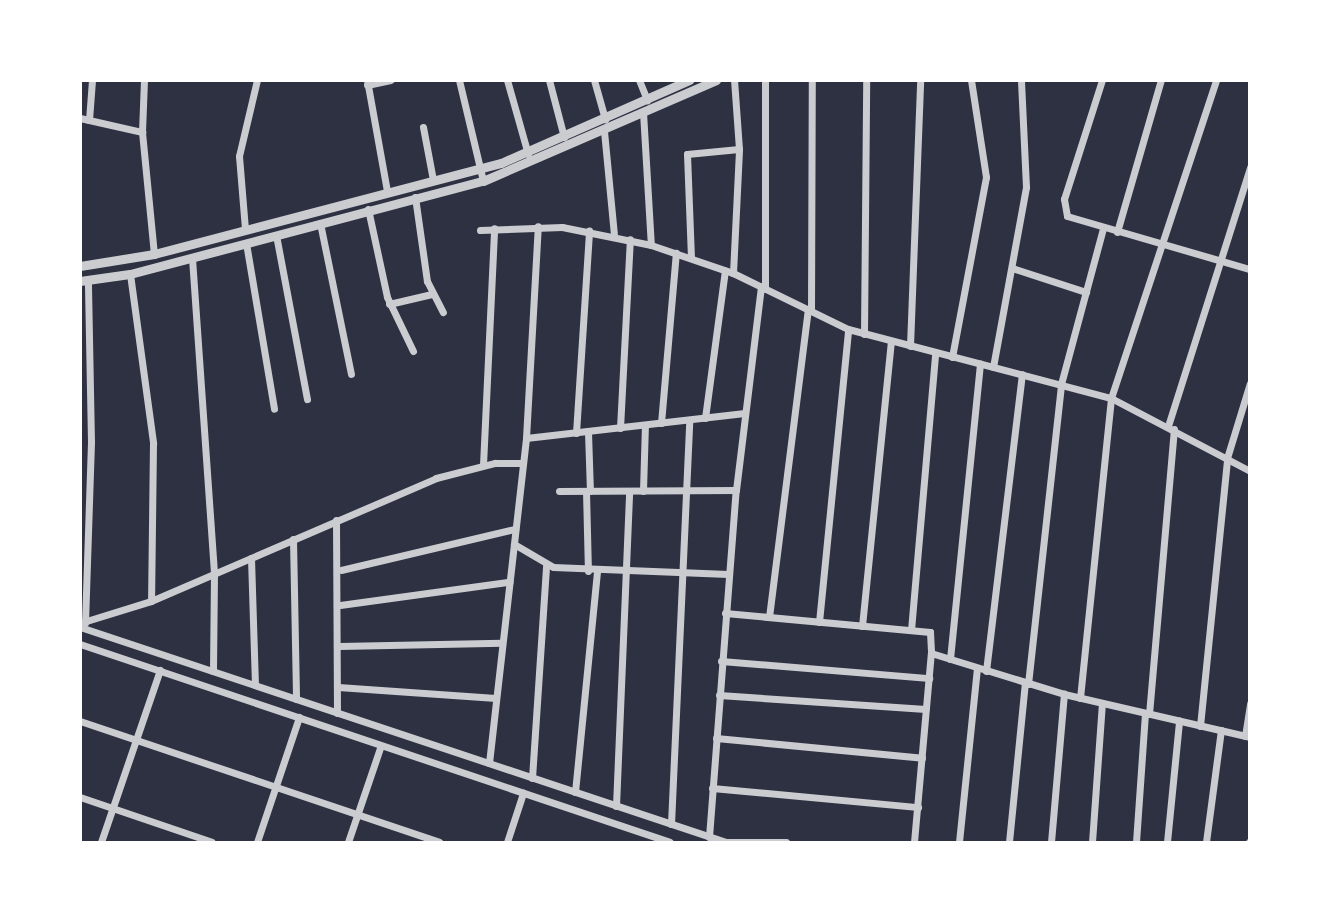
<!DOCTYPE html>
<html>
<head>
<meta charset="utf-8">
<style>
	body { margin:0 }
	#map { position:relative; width:1330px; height:923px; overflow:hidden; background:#2d3142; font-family:Manrope,sans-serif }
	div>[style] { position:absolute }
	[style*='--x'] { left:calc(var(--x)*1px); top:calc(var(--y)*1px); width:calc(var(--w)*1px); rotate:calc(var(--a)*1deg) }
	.minor>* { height:7px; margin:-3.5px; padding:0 3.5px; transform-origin:3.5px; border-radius:3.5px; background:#caccd0 }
	.tertiary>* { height:9px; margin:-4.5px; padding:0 4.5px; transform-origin:4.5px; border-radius:4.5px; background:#caccd0 }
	span { translate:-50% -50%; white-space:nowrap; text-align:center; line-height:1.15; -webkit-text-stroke:5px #fff; paint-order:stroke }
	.frame { position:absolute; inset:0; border:82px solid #fff; pointer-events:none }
</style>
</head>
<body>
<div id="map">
	<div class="minor">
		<i style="--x:144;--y:80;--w:52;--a:92.2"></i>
		<i style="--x:142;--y:132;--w:123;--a:84.4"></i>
		<i style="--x:367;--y:80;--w:113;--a:79.8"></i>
		<i style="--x:459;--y:80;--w:104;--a:76.6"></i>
		<i style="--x:507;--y:80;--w:77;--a:74.2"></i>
		<i style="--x:549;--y:80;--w:59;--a:75.3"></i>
		<i style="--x:594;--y:80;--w:41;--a:74.2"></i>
		<i style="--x:639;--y:80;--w:22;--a:68"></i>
		<i style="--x:1102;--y:80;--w:125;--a:107.7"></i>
		<i style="--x:1064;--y:199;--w:17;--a:80"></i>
		<i style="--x:1067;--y:216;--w:191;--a:16.2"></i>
		<i style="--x:367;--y:85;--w:24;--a:-12"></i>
		<i style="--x:643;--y:112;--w:133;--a:86.6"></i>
		<i style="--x:80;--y:118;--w:64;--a:12.7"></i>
		<i style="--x:89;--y:120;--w:40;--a:-85.7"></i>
		<i style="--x:423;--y:127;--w:54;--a:79.3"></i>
		<i style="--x:604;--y:131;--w:103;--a:84.5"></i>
		<i style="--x:415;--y:197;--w:85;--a:81.9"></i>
		<i style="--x:427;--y:281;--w:35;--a:63"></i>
		<i style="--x:368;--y:209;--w:90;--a:77.8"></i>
		<i style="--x:387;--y:297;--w:60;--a:64.3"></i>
		<i style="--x:320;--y:223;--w:154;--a:78.4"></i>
		<i style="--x:245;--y:229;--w:73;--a:-94.7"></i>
		<i style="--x:239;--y:156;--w:78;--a:-76.7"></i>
		<i style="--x:480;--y:230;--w:82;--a:-2.1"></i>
		<i style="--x:562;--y:227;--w:91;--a:11.4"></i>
		<i style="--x:651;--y:245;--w:87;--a:18.9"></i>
		<i style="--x:733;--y:273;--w:128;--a:26"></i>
		<i style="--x:848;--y:329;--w:272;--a:14.7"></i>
		<i style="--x:1111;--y:398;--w:157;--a:27.7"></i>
		<i style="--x:1117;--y:232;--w:158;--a:-73.9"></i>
		<i style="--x:276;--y:235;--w:167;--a:79.3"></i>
		<i style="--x:246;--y:243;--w:168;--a:80.4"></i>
		<i style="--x:192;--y:258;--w:317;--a:86"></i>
		<i style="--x:214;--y:574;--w:97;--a:90.6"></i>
		<i style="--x:691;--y:258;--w:104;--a:-92.2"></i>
		<i style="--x:687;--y:154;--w:52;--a:-5.5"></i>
		<i style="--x:1012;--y:268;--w:78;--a:18"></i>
		<i style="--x:733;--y:273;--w:124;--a:-87.2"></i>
		<i style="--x:739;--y:149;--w:69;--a:-94.1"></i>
		<i style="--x:130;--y:274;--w:171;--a:82.2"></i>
		<i style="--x:153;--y:443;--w:158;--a:90.7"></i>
		<i style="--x:765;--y:289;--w:209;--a:-90"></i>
		<i style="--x:389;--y:304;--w:44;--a:-13.1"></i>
		<i style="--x:811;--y:311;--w:231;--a:-89.8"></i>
		<i style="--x:864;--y:334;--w:254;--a:-89.5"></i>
		<i style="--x:910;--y:346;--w:266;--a:-87.8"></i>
		<i style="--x:952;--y:357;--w:183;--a:-79.3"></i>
		<i style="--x:986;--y:177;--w:98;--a:-98.8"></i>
		<i style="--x:993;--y:367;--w:183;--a:-79.6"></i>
		<i style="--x:1026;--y:187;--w:107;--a:-92.7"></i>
		<i style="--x:705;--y:418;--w:149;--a:-82.3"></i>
		<i style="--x:661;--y:423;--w:171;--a:-85"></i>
		<i style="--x:1168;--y:426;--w:272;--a:-72.4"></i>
		<i style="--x:620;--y:428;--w:189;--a:-87"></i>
		<i style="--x:588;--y:432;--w:59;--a:88.1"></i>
		<i style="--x:576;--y:433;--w:203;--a:-86.3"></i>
		<i style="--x:526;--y:438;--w:220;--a:-6.5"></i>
		<i style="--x:483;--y:465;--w:237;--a:-87.3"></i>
		<i style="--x:559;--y:491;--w:177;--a:-0.3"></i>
		<i style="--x:586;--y:491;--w:80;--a:88.6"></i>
		<i style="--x:643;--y:491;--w:66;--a:-88.3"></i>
		<i style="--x:336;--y:520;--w:193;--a:89.7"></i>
		<i style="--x:293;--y:539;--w:160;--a:88.9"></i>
		<i style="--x:514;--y:544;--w:45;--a:30.5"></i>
		<i style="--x:553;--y:567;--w:175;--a:2.3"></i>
		<i style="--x:251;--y:558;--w:127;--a:88.2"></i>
		<i style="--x:341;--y:570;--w:179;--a:-13.3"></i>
		<i style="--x:340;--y:605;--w:171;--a:-7.8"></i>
		<i style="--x:725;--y:613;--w:206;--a:5.3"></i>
		<i style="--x:930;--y:632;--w:21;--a:87"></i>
		<i style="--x:931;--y:653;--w:139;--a:17.1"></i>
		<i style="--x:1064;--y:694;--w:191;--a:13"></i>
		<i style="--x:769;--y:617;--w:309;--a:-82.8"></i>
		<i style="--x:819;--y:622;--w:294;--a:-84.3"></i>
		<i style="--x:80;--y:623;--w:74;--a:-17.2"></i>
		<i style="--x:151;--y:601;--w:310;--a:-23.3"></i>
		<i style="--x:436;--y:478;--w:61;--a:-14.3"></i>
		<i style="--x:495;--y:463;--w:28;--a:0"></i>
		<i style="--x:85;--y:623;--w:181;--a:-88.1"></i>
		<i style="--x:91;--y:442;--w:161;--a:-91.1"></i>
		<i style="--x:862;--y:626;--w:286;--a:-84.2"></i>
		<i style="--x:80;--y:627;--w:681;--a:18.41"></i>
		<i style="--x:911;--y:630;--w:278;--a:-85"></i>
		<i style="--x:80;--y:644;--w:622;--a:18.55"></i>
		<i style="--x:339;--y:646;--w:163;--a:-1.1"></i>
		<i style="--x:950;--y:659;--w:297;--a:-84.2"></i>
		<i style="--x:721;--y:661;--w:209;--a:4.7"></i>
		<i style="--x:986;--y:671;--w:299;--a:-83.1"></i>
		<i style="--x:1028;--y:684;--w:302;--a:-83.7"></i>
		<i style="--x:1061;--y:384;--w:162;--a:-74.9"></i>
		<i style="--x:338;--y:687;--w:158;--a:4"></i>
		<i style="--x:719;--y:695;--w:207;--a:3.9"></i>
		<i style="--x:1080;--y:698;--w:302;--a:-84.1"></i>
		<i style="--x:1111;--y:398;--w:335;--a:-71.7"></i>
		<i style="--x:1149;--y:714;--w:286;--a:-85"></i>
		<i style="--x:80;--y:721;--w:379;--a:18.6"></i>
		<i style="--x:1200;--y:726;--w:269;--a:-84.2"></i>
		<i style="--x:1227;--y:458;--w:78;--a:-73"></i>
		<i style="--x:1245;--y:736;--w:33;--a:-81"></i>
		<i style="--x:716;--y:738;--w:207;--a:5.5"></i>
		<i style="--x:489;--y:763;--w:327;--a:-83.5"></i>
		<i style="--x:526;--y:438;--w:212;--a:-86.8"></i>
		<i style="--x:532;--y:778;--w:213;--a:-86.2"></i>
		<i style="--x:712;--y:788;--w:207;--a:5.3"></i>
		<i style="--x:575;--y:792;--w:222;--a:-84.3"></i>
		<i style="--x:80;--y:797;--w:139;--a:18.8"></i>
		<i style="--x:616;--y:806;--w:315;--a:-87.6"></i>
		<i style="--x:671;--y:824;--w:404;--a:-87.4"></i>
		<i style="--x:709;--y:837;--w:348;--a:-85.6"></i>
		<i style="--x:736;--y:490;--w:205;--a:-83"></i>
		<i style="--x:101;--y:842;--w:182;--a:-71.1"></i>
		<i style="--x:257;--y:842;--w:132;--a:-71.4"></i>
		<i style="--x:348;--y:842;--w:102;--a:-71.2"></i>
		<i style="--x:507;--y:842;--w:52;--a:-71.9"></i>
		<i style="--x:724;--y:842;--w:62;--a:0"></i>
		<i style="--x:914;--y:842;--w:190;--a:-84.9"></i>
		<i style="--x:959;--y:842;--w:175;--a:-84.1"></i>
		<i style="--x:1009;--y:842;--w:160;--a:-84.3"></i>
		<i style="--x:1051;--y:842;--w:149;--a:-85"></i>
		<i style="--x:1092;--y:842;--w:139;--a:-85.9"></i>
		<i style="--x:1136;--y:842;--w:129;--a:-86"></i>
		<i style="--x:1167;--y:842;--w:122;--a:-84.3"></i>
		<i style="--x:1206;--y:842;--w:113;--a:-82.4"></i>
		<i style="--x:1249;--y:842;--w:1;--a:-45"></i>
	</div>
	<div class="tertiary">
		<i style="--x:80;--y:266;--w:75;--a:-9.2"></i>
		<i style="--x:154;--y:254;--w:359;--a:-14.7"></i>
		<i style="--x:501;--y:163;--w:206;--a:-23.8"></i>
		<i style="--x:80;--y:281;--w:50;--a:-8"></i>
		<i style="--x:130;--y:274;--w:365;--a:-14.8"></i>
		<i style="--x:483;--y:181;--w:254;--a:-23.4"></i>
	</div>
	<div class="frame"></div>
</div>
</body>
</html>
